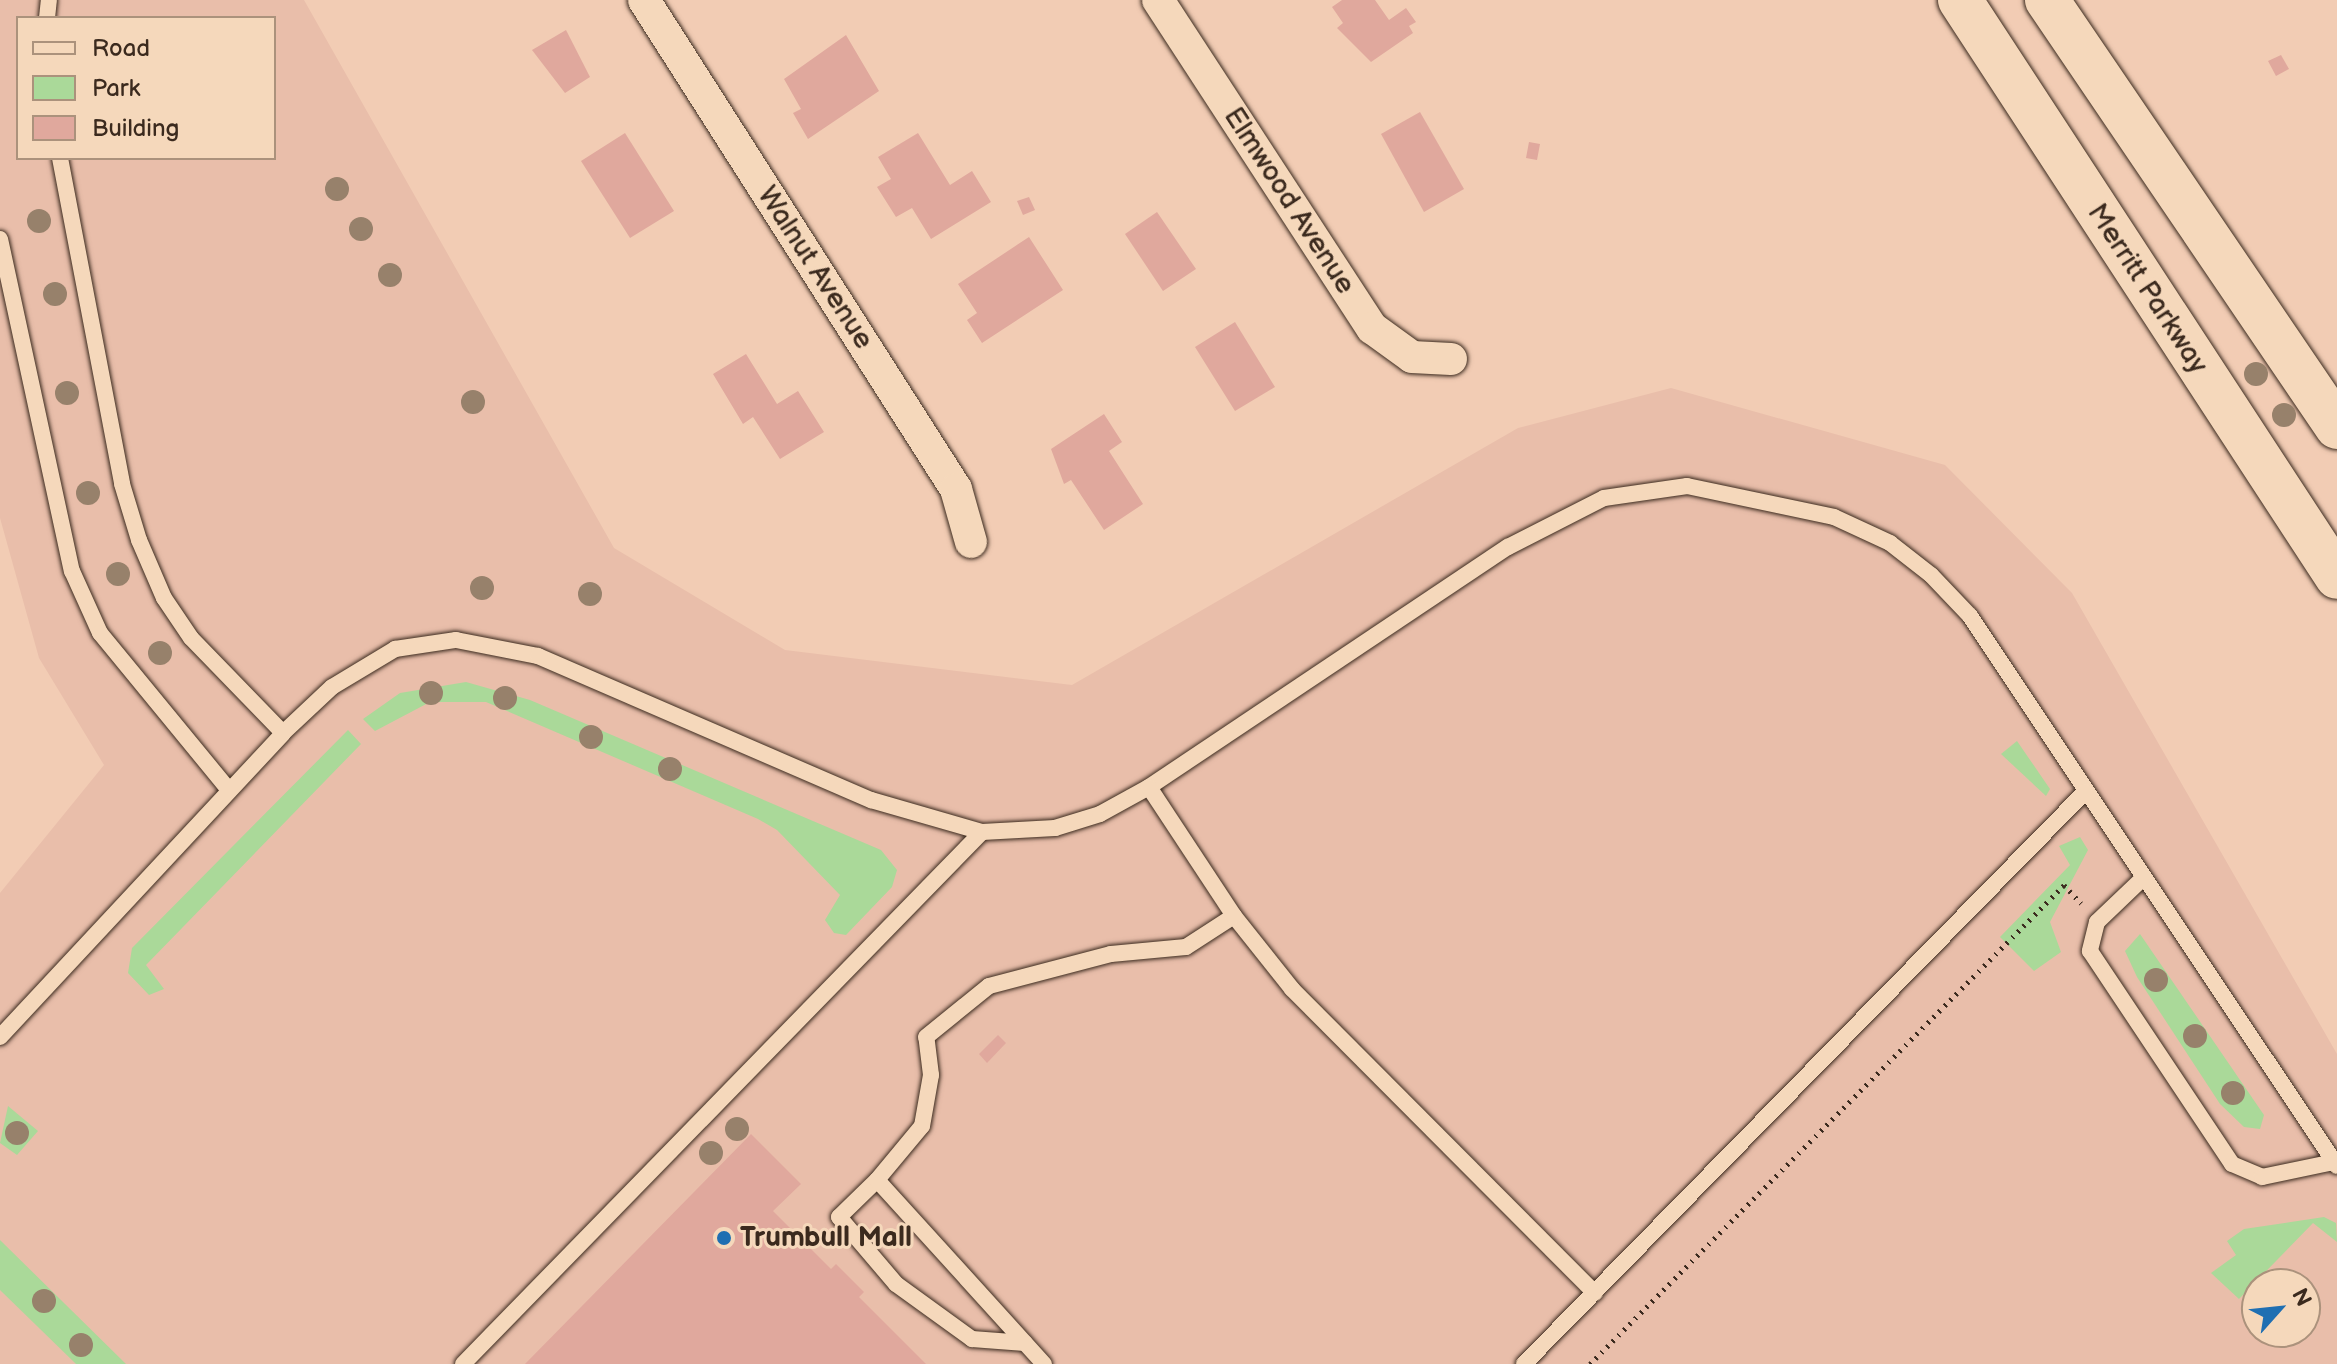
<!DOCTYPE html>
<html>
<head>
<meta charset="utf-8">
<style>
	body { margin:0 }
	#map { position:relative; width:2337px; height:1364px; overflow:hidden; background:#f2ccb4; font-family:"Balsamiq Sans",sans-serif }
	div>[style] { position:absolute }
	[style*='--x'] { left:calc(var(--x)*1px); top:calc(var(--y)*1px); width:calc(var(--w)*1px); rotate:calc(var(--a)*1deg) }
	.built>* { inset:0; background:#e9beaa }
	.green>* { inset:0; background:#aad999 }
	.building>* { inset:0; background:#e0a89d }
	.path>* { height:5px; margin-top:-2.5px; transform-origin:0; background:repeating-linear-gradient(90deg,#3b2a1e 0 2px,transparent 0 8px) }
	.roads { filter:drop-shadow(0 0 2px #3b2a1e) drop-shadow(0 0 2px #3b2a1e) }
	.service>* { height:16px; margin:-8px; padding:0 8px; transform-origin:8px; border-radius:8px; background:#f5d8bb }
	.minor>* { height:32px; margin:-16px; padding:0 16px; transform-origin:16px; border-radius:16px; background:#f5d8bb }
	.motorway>* { height:44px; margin:-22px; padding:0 22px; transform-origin:22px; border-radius:22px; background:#f5d8bb }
	.trees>* { width:24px; height:24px; margin:-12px; border-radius:50%; background:#97816b }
	.dots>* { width:22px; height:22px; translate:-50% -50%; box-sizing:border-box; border:4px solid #f5d8bb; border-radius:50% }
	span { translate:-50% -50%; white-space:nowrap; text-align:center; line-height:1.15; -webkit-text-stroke:6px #f5d8bb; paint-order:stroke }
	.street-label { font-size:28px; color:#3b2a1e }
	.poi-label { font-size:28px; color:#3b2a1e; font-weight:700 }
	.left { translate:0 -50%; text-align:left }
	.legend { position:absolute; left:16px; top:16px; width:260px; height:144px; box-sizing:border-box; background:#f5d8bb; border:2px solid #ab927c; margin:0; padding:10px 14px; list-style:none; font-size:24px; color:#3b2a1e }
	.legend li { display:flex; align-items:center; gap:16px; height:40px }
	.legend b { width:40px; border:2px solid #ab927c }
	.north { position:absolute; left:2241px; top:1268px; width:80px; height:80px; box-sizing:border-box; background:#f5d8bb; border:2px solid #ab927c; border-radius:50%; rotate:63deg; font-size:22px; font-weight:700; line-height:32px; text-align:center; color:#3b2a1e }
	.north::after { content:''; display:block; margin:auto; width:28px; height:36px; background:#1f6fb2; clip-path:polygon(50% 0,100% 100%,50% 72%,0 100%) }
</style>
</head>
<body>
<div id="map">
	<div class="built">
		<i style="clip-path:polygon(evenodd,0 0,304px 0,614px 548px,785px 650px,1072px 685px,1518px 428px,1671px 388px,1945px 465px,2072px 593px,2337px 1054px,2337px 1364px,0 1364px,0 893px,104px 765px,39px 658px,0 518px,0 0,18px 18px,274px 18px,274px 158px,18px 158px,18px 18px,0 0,2257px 1284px,2305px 1284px,2305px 1332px,2257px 1332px,2257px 1284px)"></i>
	</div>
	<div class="green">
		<i style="clip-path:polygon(466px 682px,530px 700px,881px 850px,897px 870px,892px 887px,846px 935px,834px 933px,825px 920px,840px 895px,777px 830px,758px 819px,486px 702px,430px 702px,375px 731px,363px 719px,400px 693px)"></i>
		<i style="clip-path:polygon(348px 730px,361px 744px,146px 965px,164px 989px,149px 995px,128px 973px,132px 948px)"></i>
		<i style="clip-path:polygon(2017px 741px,2050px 789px,2046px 796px,2001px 754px)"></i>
		<i style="clip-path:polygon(2080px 837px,2088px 850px,2050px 922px,2061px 952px,2034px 971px,2000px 937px,2070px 865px,2059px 846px)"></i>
		<i style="clip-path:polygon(2140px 934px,2264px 1115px,2260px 1129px,2244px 1127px,2220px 1104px,2137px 977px,2125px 951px)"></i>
		<i style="clip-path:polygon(8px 1106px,38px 1131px,17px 1155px,0 1143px)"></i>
		<i style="clip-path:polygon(2324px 1217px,2336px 1223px,2337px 1242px,2313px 1223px,2239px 1299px,2211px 1273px,2236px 1255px,2227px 1241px,2244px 1229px)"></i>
		<i style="clip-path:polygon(0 1240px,126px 1364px,76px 1364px,0 1290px)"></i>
	</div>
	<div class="building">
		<i style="clip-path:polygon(1342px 0,1375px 0,1389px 20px,1406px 8px,1416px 22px,1409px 26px,1413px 33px,1371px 62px,1337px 28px,1343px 23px,1332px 7px)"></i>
		<i style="clip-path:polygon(566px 30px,590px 77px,565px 93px,532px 50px)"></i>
		<i style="clip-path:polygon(846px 35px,879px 91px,808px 139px,793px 113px,801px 109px,784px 79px)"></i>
		<i style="clip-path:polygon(2281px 55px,2289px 69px,2276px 76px,2268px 61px)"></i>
		<i style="clip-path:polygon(1420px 112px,1464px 189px,1424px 212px,1381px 134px)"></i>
		<i style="clip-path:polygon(625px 133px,674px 211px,630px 238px,581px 161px)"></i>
		<i style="clip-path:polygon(918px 133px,950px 185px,972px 171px,991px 202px,931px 239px,912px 208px,896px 217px,877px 187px,891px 179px,878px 157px)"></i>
		<i style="clip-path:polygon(1529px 142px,1540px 144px,1537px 160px,1526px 158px)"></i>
		<i style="clip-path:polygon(1029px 197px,1035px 210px,1023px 215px,1017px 201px)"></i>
		<i style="clip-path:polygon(1157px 212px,1196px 269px,1163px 291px,1125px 234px)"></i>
		<i style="clip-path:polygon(1029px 237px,1063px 290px,982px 343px,967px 320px,977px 313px,958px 284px)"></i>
		<i style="clip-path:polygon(1235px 322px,1275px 387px,1235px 411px,1195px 347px)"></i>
		<i style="clip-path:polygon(746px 354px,777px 404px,798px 391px,824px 432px,780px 459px,753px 417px,743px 424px,713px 374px)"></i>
		<i style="clip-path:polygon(1104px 414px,1122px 442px,1109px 451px,1143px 504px,1104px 530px,1071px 480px,1064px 484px,1051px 449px)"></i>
		<i style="clip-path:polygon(998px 1035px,1006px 1043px,987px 1063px,979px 1054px)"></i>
		<i style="clip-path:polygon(751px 1134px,801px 1184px,773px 1211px,831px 1269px,836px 1264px,864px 1292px,859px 1297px,926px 1364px,525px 1364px)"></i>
	</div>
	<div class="path">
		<i style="--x:1590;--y:1364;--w:674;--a:-45.3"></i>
		<i style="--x:2064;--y:885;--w:25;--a:47"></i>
	</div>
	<div class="roads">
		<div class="service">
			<i style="--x:47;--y:18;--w:18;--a:-84"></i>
			<i style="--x:60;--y:158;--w:332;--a:79.2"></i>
			<i style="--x:122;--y:484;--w:59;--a:73.1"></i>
			<i style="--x:139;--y:540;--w:63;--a:66.7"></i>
			<i style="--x:164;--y:598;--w:48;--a:56"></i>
			<i style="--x:191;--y:638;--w:132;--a:45.9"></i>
			<i style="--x:0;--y:239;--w:340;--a:77.8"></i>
			<i style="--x:72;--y:571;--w:68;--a:65.7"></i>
			<i style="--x:100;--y:633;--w:203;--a:50.6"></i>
			<i style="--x:2141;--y:880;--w:61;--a:136.3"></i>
			<i style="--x:2097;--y:922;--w:30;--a:104"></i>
			<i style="--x:2090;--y:951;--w:256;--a:56.3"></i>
			<i style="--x:2232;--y:1164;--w:33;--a:23"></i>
			<i style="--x:2262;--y:1177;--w:74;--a:-11.8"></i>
			<i style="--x:1234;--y:916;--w:93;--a:51.5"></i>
			<i style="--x:1292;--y:989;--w:429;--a:45.1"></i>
			<i style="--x:0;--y:1037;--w:415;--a:-47"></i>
			<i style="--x:283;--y:733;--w:67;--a:-43.2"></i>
			<i style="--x:332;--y:687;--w:74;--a:-31.1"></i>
			<i style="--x:395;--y:649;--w:62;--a:-8.4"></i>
			<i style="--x:456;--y:640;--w:84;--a:11"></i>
			<i style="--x:538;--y:656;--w:363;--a:23.4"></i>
			<i style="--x:871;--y:800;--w:116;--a:16.1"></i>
			<i style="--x:982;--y:832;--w:73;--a:-3.1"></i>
			<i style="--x:1055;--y:828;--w:47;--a:-17.3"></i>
			<i style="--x:1100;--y:814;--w:56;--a:-28.9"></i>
			<i style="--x:1149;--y:787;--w:432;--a:-33.8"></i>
			<i style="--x:1508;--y:547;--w:108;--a:-27"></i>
			<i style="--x:1604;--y:498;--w:84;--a:-8.2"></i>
			<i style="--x:1687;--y:486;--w:150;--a:11.9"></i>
			<i style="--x:1834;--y:517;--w:62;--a:24.9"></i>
			<i style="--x:1890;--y:543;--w:52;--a:38"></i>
			<i style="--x:1931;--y:575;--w:57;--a:46.4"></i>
			<i style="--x:1970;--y:616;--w:661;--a:56.29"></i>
			<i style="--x:877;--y:1180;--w:53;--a:135.8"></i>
			<i style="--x:839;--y:1217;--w:88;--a:49.6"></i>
			<i style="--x:896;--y:1284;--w:94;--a:35.9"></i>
			<i style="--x:972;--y:1339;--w:53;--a:4.3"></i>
			<i style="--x:463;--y:1364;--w:743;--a:-45.71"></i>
			<i style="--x:1044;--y:1364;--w:248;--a:-132.2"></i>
			<i style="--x:877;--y:1180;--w:70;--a:-50.2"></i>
			<i style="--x:922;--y:1126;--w:52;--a:-80"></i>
			<i style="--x:931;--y:1075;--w:38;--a:-97"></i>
			<i style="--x:926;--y:1037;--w:81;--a:-39"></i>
			<i style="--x:989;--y:986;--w:126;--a:-14.7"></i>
			<i style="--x:1111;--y:954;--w:75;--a:-5.3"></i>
			<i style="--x:1186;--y:947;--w:57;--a:-32.9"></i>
			<i style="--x:1234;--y:916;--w:154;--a:-123.4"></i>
			<i style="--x:1524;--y:1364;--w:801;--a:-45.56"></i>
		</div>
		<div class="minor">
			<i style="--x:644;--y:0;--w:580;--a:57.46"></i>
			<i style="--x:956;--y:489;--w:55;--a:74.2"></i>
			<i style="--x:1158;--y:0;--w:392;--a:56.9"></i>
			<i style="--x:1372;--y:328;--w:49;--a:35.9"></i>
			<i style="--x:1412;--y:357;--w:39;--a:3"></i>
		</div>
		<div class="motorway">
			<i style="--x:1960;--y:0;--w:689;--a:56.84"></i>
			<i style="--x:2047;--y:0;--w:516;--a:55.82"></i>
		</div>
	</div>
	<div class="trees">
		<i style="left:337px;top:189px"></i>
		<i style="left:39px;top:221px"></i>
		<i style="left:361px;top:229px"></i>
		<i style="left:390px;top:275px"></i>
		<i style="left:55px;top:294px"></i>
		<i style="left:2256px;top:374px"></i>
		<i style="left:67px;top:393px"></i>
		<i style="left:473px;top:402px"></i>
		<i style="left:2284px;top:415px"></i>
		<i style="left:88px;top:493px"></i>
		<i style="left:118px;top:574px"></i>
		<i style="left:482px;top:588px"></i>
		<i style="left:590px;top:594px"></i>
		<i style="left:160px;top:653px"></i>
		<i style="left:431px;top:693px"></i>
		<i style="left:505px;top:698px"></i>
		<i style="left:591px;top:737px"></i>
		<i style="left:670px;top:769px"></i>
		<i style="left:2156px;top:980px"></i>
		<i style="left:2195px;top:1036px"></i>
		<i style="left:2233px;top:1093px"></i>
		<i style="left:737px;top:1129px"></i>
		<i style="left:17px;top:1133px"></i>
		<i style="left:711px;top:1153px"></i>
		<i style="left:44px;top:1301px"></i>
		<i style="left:81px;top:1345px"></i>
	</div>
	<div class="dots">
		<i style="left:724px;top:1238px;background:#1f6fb2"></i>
	</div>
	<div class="street-label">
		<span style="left:1289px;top:201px;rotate:57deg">Elmwood Avenue</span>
		<span style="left:815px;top:268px;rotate:57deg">Walnut Avenue</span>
		<span style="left:2147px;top:289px;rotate:57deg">Merritt Parkway</span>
	</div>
	<div class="poi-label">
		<span class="left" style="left:740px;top:1238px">Trumbull Mall</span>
	</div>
	<ul class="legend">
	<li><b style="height:10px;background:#f5d8bb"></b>Road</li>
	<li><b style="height:22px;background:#aad999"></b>Park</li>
	<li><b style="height:22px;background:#e0a89d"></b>Building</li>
	</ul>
	<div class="north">N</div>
</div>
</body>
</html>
